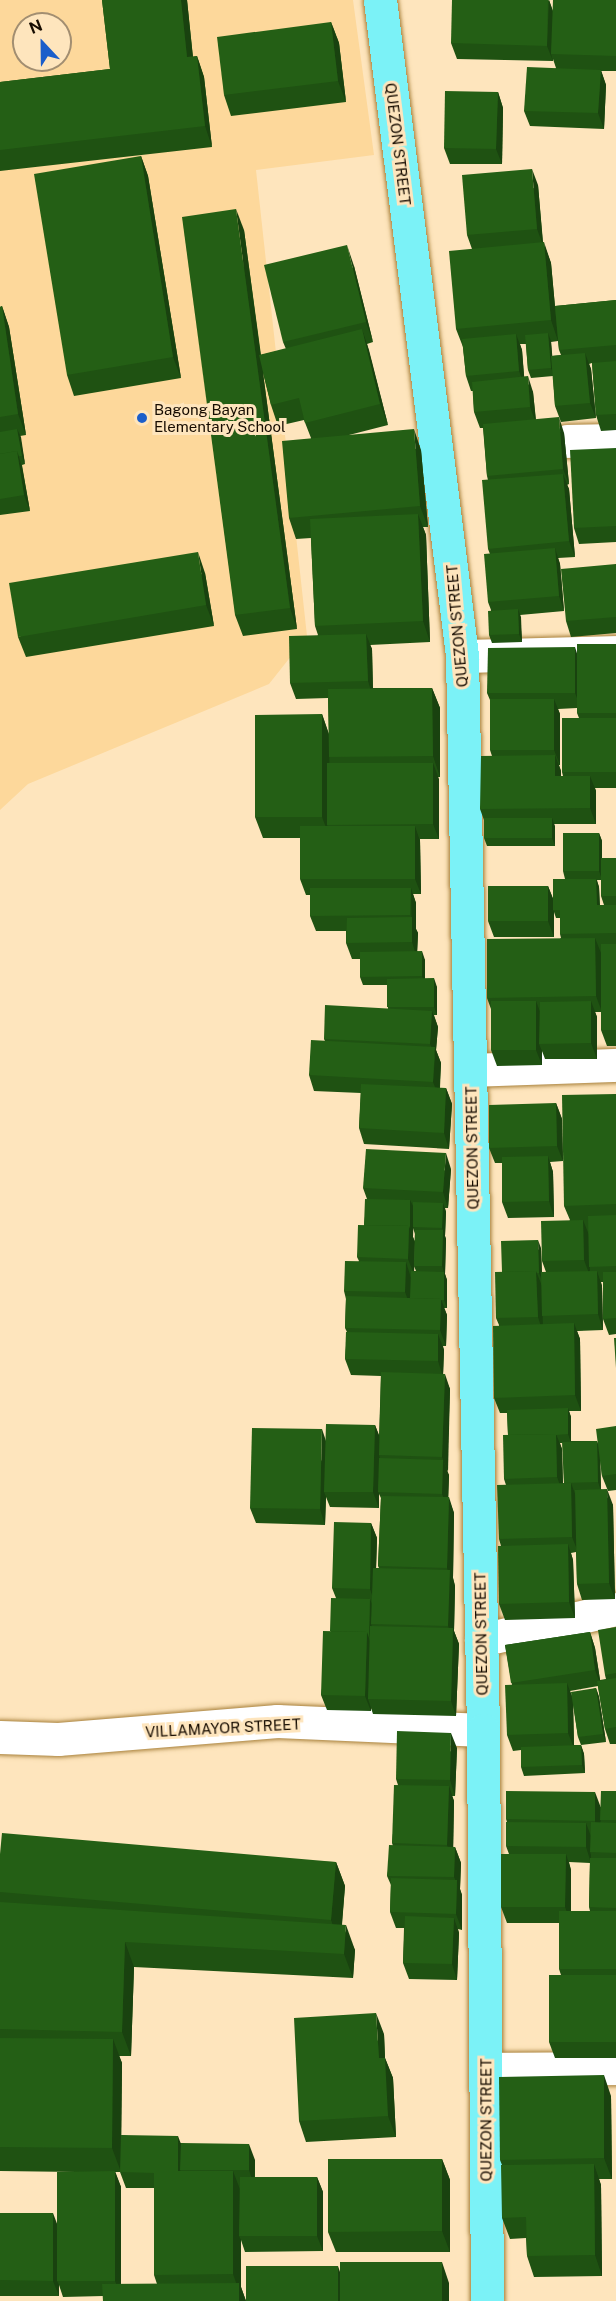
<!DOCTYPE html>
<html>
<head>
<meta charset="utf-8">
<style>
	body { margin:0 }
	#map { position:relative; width:616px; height:2301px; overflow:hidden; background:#fee5bd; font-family:"Public Sans",sans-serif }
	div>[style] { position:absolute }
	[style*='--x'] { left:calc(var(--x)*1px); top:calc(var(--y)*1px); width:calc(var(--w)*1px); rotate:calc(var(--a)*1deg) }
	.built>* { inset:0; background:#fdd89b }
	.roads { filter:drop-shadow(0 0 2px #a8813b) drop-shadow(0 0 2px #a8813b) }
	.minor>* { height:33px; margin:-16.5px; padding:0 16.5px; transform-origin:16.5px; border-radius:16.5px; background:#fff }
	.major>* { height:33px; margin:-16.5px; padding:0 16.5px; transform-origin:16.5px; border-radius:16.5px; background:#7bf2f7 }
	.wall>* { inset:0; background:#1f5212 }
	.shaded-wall>* { inset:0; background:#19420f }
	.building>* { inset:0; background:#245f15 }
	.dots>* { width:16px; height:16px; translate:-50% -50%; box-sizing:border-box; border:3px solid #fee5bd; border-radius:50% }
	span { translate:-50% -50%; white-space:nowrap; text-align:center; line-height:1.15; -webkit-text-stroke:6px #fee5bd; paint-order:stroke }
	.street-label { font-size:15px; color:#170c00 }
	.poi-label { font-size:15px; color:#170c00 }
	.left { translate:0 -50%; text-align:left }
	.north { position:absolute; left:12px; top:12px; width:60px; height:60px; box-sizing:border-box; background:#fee5bd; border:2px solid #a28e71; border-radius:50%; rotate:338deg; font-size:16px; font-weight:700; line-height:24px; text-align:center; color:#170c00 }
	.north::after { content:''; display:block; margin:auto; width:21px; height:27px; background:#1b5eca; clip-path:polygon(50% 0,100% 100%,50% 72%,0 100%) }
</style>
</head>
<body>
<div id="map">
	<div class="built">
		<i style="clip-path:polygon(evenodd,0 0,353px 0,374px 155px,256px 170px,307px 636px,269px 684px,28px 784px,0 810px,0 0,24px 24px,60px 24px,60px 60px,24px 60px,24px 24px)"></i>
	</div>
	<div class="roads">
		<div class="minor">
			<i style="--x:567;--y:441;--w:49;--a:-1.2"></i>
			<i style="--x:462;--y:656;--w:154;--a:-1.5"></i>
			<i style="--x:471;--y:1070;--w:145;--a:-2"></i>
			<i style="--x:481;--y:1640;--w:139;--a:-12.9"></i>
			<i style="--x:0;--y:1737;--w:58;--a:2"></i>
			<i style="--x:58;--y:1739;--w:220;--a:-4.7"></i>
			<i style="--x:277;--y:1721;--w:206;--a:2.5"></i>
			<i style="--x:485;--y:2069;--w:131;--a:-0.4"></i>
		</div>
		<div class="major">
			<i style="--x:380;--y:0;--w:661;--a:82.87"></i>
			<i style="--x:462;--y:656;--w:1074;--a:88.88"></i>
			<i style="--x:483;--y:1730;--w:571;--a:89.6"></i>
		</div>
	</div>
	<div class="wall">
		<i style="clip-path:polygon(102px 0,187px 0,193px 57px,197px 56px,204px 77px,212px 147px,0 171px,0 82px,110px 69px)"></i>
		<i style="clip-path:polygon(549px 0,553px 11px,616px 0,616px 71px,601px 71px,606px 85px,604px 129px,530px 126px,524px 111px,556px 68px,553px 59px,553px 61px,457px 59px,451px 43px)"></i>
		<i style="clip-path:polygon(331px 22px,339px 43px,346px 102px,231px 116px,224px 95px)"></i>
		<i style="clip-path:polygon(498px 92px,503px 108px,502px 164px,450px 164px,444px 148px)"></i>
		<i style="clip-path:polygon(141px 156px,148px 176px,181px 378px,74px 396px,67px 375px)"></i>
		<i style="clip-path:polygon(evenodd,538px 185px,543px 242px,551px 263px,555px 306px,616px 300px,616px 430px,601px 431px,596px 415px,592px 363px,589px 364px,591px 369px,596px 418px,561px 422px,555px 406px,553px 376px,531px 378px,528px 370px,526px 344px,520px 344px,522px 350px,524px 377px,533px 392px,536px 420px,564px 433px,569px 484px,567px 485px,569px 489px,575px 557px,558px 558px,560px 564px,564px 611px,520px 615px,522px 642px,492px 643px,489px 635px,491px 610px,488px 602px,490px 554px,488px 549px,488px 480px,487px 476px,483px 428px,480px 428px,474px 412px,473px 391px,471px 391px,466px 376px,463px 347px,456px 329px,472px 249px,467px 235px,538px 185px,558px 341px,559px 350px,561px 355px,552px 356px,551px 342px,558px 341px)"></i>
		<i style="clip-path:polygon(244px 230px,261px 355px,286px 349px,283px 342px,354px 266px,373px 342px,367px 344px,388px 425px,349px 435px,421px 450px,428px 527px,423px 527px,426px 535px,430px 642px,370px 645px,372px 649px,373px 688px,432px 688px,440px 708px,440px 777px,438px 777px,439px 839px,420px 839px,421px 894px,413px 894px,416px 903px,416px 929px,418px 933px,417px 951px,425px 960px,425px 979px,437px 987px,437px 1015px,434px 1015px,438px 1027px,436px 1050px,441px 1063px,440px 1088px,446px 1088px,452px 1104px,449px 1149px,364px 1144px,359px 1128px,361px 1093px,314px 1091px,309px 1075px,325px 1041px,324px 1039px,388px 1009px,387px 985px,363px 985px,360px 977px,360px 959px,352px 959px,346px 943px,346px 931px,316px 931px,310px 916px,310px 895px,306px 895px,300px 879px,300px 838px,263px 838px,255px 817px,322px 714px,329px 734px,328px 698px,296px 699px,290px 683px,318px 635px,315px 626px,311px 538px,296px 539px,289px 518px,311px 438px,304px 420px,278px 426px,271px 405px,263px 373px,297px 629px,243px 636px,235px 615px)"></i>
		<i style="clip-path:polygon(2px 306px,9px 327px,26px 435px,20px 436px,25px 464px,22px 465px,30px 511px,0 515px,0 307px)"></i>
		<i style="clip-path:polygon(616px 448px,616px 542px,579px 544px,574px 528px)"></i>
		<i style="clip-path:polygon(616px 564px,616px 633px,571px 637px,566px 621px)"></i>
		<i style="clip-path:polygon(205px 573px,214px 626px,26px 657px,18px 637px)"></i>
		<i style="clip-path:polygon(evenodd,616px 644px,616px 788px,595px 788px,596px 791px,596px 824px,554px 824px,555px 846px,487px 846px,484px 838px,484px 820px,480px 809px,492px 756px,490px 750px,490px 700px,487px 693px,577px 654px,616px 644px,577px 708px,577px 713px,579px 718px,562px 772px,563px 776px,561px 776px,561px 771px,559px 765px,560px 765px,560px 714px,558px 709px,577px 708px)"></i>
		<i style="clip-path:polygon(evenodd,599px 833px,602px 841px,602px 858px,616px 858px,616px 1046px,607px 1046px,601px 1030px,601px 1012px,595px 1012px,597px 1017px,597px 1059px,545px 1059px,542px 1051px,542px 1065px,497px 1066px,491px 1050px,491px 1009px,487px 998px,561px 938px,560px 934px,560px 918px,556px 918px,554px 912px,554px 937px,494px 937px,488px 921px,548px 886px,553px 899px,565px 879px,563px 871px,599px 833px,597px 880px,601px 880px,601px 896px,604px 905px,600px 905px,599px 887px,597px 880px)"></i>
		<i style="clip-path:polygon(evenodd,616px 1094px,616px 1334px,609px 1335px,603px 1319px,603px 1282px,601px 1282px,602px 1286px,603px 1330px,577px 1331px,580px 1339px,581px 1411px,569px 1411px,571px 1417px,571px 1441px,597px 1441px,598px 1445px,616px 1426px,616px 1490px,608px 1491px,602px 1476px,600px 1457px,601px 1489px,613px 1505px,615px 1599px,582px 1600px,577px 1584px,576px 1552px,571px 1553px,573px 1560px,575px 1618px,505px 1620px,499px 1604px,501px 1546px,499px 1539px,506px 1485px,504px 1479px,508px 1435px,507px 1413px,500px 1413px,494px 1398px,499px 1325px,496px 1318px,502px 1272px,541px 1248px,542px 1272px,546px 1272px,542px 1261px,570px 1220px,564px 1206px,616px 1094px,560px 1443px,563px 1443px,564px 1483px,563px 1483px,562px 1449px,560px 1443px)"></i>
		<i style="clip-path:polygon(556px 1103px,562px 1119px,563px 1161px,550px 1162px,553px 1172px,554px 1217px,508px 1218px,502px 1202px,502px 1163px,495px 1163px,489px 1148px)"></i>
		<i style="clip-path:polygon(evenodd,451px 1169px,448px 1208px,445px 1208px,446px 1212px,445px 1236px,446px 1239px,445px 1274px,447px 1280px,447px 1308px,444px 1308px,447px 1315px,446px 1346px,443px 1346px,444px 1350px,443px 1374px,450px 1389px,447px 1472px,449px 1475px,448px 1497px,454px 1513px,453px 1578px,455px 1586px,454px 1631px,459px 1644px,456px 1716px,373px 1714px,371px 1708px,371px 1711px,327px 1710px,321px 1695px,336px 1598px,332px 1588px,371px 1523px,377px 1538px,376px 1568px,379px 1568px,378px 1566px,381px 1498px,379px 1494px,379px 1508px,330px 1507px,326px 1497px,325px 1525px,256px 1523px,250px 1508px,375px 1425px,379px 1436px,381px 1376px,351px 1375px,345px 1359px,347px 1332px,345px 1328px,346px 1299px,344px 1291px,359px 1261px,357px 1257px,364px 1225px,367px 1199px,363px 1188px,451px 1169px,413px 1228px,415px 1234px,414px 1266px,416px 1271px,414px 1271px,415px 1242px,413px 1237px,413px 1228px)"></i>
		<i style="clip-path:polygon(evenodd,616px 1627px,616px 1744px,610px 1744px,605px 1729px,598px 1686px,570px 1691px,572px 1696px,596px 1688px,599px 1697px,606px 1742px,581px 1745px,584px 1754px,585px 1773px,524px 1776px,521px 1767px,521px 1750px,513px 1751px,507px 1735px,512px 1685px,505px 1645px,590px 1632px,595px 1648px,600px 1680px,606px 1679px,605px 1675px,616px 1627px,573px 1703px,578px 1737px,581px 1745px,574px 1745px,573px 1703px)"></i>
		<i style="clip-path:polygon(457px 1748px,455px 1796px,452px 1796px,454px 1801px,453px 1847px,455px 1847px,461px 1863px,460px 1889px,462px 1895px,462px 1930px,458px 1929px,459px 1933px,457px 1980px,409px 1979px,403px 1963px,404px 1928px,396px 1928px,390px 1912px,391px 1885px,387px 1876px,393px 1846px,392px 1843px,398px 1785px,396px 1779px)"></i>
		<i style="clip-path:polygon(evenodd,616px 1791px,616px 2058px,555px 2058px,549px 2042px,561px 1975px,559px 1969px,559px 1923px,507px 1923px,501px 1907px,509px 1854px,506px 1846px,507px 1822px,506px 1819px,601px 1807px,616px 1791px,569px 1862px,590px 1863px,589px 1907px,590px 1911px,571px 1911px,571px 1870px,569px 1862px)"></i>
		<i style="clip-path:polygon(evenodd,0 1854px,336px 1862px,345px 1886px,342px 1925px,355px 1950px,353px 1978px,134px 1967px,131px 2056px,119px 2056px,122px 2063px,121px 2135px,181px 2143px,255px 2160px,255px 2177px,317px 2177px,323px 2192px,323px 2251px,245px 2252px,241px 2240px,241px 2287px,246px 2301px,340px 2273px,449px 2283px,449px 2301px,103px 2301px,103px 2296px,63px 2297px,59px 2285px,59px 2296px,0 2296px,0 2213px,57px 2224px,76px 2172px,0 2171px,0 1854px,115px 2172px,120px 2172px,126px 2188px,154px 2188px,154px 2275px,157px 2284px,121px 2284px,121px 2187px,115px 2172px)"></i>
		<i style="clip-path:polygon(384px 2034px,385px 2058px,393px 2078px,396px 2137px,306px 2142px,299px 2121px)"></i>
		<i style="clip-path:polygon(611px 2096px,612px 2179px,599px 2179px,601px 2185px,602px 2276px,534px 2277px,527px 2256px,526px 2238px,510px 2239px,502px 2218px,502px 2165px,500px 2160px)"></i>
		<i style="clip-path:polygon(442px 2159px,450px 2180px,450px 2252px,336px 2252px,328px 2232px)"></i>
	</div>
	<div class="shaded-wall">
		<i style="clip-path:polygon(181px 0,187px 0,195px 78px,187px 57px)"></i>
		<i style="clip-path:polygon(549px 0,554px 15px,551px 54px,553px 61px,547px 46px)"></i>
		<i style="clip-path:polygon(331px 22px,339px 43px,346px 102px,338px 81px)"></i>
		<i style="clip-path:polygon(197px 56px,204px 77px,212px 147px,205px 126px)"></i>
		<i style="clip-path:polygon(601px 70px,606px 85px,604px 129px,598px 113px)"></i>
		<i style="clip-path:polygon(498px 92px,503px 108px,502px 164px,496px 149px)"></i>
		<i style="clip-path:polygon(141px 156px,148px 176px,181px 378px,173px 357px)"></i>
		<i style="clip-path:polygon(532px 169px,538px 185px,543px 245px,537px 229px)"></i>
		<i style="clip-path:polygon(236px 209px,244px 230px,297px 629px,290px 608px)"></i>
		<i style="clip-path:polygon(544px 242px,551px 263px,558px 341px,551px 320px)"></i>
		<i style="clip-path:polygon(347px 245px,354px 266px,373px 342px,366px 322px)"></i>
		<i style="clip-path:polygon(2px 306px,9px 327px,26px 435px,18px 414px)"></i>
		<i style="clip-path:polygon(362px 329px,369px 350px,388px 425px,380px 404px)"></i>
		<i style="clip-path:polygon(548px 333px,551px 341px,554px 376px,551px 368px)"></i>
		<i style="clip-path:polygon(516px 334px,522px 350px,525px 387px,519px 371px)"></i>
		<i style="clip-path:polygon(585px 353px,591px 369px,596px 418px,590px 403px)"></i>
		<i style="clip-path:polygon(528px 376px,533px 392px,536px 423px,530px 407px)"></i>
		<i style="clip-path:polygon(559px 417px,564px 433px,569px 484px,563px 469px)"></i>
		<i style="clip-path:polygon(17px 429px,21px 437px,25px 464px,22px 456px)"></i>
		<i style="clip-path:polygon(414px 429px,421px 450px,428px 527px,420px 506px)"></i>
		<i style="clip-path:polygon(17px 451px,22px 467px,30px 511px,24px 495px)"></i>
		<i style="clip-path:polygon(563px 474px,569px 489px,575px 557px,569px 541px)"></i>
		<i style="clip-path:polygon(418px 514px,426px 535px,430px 642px,423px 621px)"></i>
		<i style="clip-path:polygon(555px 548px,560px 564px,564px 611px,559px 596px)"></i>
		<i style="clip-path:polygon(198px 552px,205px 573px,214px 626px,206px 605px)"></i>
		<i style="clip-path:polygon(518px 609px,521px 617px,522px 642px,519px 634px)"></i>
		<i style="clip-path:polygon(366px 634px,372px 649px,373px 697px,368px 681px)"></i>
		<i style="clip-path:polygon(575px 647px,580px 663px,581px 708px,575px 693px)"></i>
		<i style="clip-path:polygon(432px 688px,440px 708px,440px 777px,433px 756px)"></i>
		<i style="clip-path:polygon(554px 699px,560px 714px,560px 765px,554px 750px)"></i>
		<i style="clip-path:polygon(322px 714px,329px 735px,330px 824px,327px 825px,330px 832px,330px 838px,322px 817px)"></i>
		<i style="clip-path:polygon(555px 755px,561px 771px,561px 791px,555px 776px)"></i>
		<i style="clip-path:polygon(433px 763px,439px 779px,439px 839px,433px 824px)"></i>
		<i style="clip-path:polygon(590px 776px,596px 791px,596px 824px,590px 808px)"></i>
		<i style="clip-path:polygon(552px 818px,555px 826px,555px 846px,552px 838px)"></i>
		<i style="clip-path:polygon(415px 826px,420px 841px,421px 894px,415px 879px)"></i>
		<i style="clip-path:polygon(599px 833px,602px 841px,602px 880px,599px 871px)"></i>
		<i style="clip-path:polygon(596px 879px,599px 887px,600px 918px,597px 909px)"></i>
		<i style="clip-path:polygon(548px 886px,554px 901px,553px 910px,554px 912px,554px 937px,548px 921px)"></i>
		<i style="clip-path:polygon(411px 888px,416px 903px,416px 929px,418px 933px,417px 958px,412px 942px)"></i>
		<i style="clip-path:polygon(595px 938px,601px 953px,602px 1012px,596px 996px)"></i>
		<i style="clip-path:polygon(422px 951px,425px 960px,425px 985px,422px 976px)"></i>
		<i style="clip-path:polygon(434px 978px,437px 987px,437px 1015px,434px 1007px)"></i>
		<i style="clip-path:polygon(536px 1001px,542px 1017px,539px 1044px,542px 1051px,542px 1065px,536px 1050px)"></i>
		<i style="clip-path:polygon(591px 1001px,597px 1017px,597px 1059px,591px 1043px)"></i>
		<i style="clip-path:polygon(432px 1011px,438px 1027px,436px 1050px,441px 1063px,439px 1097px,433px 1082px,435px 1057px,430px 1044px)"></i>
		<i style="clip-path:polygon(446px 1088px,452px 1104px,449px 1149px,444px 1133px)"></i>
		<i style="clip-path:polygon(556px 1103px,562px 1119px,563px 1161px,557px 1146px)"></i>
		<i style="clip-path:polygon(446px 1153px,451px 1169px,448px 1208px,443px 1192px)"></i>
		<i style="clip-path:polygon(548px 1156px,553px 1172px,554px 1217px,549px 1201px)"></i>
		<i style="clip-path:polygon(410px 1200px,414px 1208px,413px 1237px,415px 1242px,414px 1274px,408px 1259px)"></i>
		<i style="clip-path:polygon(443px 1203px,446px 1212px,445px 1236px,446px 1239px,445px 1274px,447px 1280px,447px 1308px,444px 1300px,444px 1272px,442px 1266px,443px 1230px,442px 1228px)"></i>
		<i style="clip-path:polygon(583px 1220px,589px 1235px,590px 1276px,584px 1260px)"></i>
		<i style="clip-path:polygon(538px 1240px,541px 1248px,542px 1281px,539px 1273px)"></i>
		<i style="clip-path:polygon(406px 1262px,411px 1278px,411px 1308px,405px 1292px)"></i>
		<i style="clip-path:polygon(536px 1271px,542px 1286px,543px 1333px,538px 1317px)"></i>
		<i style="clip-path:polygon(597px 1271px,602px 1286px,603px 1330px,598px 1314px)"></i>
		<i style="clip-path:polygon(441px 1299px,447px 1315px,446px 1346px,440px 1330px)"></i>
		<i style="clip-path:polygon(574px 1323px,580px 1339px,581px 1411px,575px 1395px)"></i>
		<i style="clip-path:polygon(438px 1334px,444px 1350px,443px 1377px,438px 1361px)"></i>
		<i style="clip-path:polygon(445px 1374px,450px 1389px,448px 1472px,442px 1457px)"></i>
		<i style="clip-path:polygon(568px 1408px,571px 1417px,571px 1443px,568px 1434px)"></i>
		<i style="clip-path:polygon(375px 1425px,381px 1440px,379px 1455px,380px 1459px,378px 1492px,379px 1494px,379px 1508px,373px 1492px)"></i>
		<i style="clip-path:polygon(322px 1429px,327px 1444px,324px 1492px,326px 1497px,325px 1525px,320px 1509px)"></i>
		<i style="clip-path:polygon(556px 1434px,562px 1449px,563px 1493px,557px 1477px)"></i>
		<i style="clip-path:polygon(597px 1441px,600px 1449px,601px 1491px,598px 1482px)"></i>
		<i style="clip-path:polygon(443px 1460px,449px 1475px,448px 1509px,442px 1494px)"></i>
		<i style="clip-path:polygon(571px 1483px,577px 1499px,578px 1552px,572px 1537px)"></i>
		<i style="clip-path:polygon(607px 1489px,613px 1505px,615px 1599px,609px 1583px)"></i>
		<i style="clip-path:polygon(449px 1497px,454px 1513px,453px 1578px,455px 1586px,454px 1631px,459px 1644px,456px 1716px,451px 1701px,453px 1639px,448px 1626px,449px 1575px,447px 1568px)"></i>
		<i style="clip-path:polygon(371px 1523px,377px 1538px,375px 1604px,370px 1589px)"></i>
		<i style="clip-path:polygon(568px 1544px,573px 1560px,575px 1618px,569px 1602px)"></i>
		<i style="clip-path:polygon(370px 1599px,373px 1607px,371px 1624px,372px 1627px,369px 1637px)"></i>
		<i style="clip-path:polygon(367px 1632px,372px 1648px,368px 1699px,371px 1708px,371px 1711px,365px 1696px)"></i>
		<i style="clip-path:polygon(590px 1632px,595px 1648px,601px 1686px,595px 1670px)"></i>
		<i style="clip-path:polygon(567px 1683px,573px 1699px,574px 1748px,568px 1733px)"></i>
		<i style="clip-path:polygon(596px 1688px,599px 1697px,606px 1742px,603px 1734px)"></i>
		<i style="clip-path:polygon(451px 1733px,457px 1748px,455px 1796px,450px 1780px)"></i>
		<i style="clip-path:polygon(581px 1745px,584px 1754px,585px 1773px,582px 1765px)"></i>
		<i style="clip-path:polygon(449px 1786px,454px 1801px,453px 1860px,447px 1845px)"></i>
		<i style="clip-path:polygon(595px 1792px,601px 1808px,600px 1836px,595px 1821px)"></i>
		<i style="clip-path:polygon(586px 1823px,592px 1839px,590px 1852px,591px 1855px,591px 1863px,586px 1847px)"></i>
		<i style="clip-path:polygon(455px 1847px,461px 1863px,460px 1889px,462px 1895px,462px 1930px,456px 1914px,457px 1883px,454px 1877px)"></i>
		<i style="clip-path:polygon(566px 1854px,571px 1870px,571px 1923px,565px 1907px)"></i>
		<i style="clip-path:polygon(336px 1862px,345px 1886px,340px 1945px,331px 1920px)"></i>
		<i style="clip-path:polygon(454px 1918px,459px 1933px,457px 1980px,452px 1964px)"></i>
		<i style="clip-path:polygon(346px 1925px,355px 1950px,353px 1978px,344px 1954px)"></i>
		<i style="clip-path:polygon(125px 1942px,134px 1967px,131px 2056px,122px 2032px)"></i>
		<i style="clip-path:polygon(376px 2013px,384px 2034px,385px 2058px,393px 2078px,396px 2137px,388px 2116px,379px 2058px)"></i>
		<i style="clip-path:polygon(113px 2039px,122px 2063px,121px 2172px,112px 2148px)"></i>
		<i style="clip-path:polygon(604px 2075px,611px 2096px,612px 2179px,604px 2158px)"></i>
		<i style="clip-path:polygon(178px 2136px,184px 2152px,180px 2170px,184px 2180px,178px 2173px)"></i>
		<i style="clip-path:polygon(249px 2144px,255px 2160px,254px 2186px,249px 2170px)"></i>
		<i style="clip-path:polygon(442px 2159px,450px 2180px,450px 2252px,442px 2231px)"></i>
		<i style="clip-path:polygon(594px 2164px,601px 2185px,602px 2276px,595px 2255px)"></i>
		<i style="clip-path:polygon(115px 2171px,121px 2187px,121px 2296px,115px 2281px)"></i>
		<i style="clip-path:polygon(233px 2171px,241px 2192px,239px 2236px,241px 2240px,241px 2287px,246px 2301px,239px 2301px,239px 2291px,233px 2274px)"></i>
		<i style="clip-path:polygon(317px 2177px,323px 2192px,323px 2251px,317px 2236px)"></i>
		<i style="clip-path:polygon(53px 2213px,59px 2229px,57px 2281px,59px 2285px,59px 2296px,53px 2281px)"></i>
		<i style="clip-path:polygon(442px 2262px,449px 2283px,449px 2301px,442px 2301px)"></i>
		<i style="clip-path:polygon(338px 2266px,345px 2287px,345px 2301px,338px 2301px)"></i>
	</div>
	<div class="building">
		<i style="clip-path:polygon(102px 0,181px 0,187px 57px,197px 56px,205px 126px,0 150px,0 82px,110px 69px)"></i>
		<i style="clip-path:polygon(452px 0,548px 0,547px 46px,451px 43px)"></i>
		<i style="clip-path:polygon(553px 0,616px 0,616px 56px,551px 54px)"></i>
		<i style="clip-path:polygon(331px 22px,338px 81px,224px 95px,217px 37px)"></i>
		<i style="clip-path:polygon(527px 67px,601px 70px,598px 113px,524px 111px)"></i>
		<i style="clip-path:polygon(445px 91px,498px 92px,496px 149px,444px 148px)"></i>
		<i style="clip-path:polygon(141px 156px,173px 357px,67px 375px,34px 174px)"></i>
		<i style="clip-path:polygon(532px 169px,537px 229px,467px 235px,462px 175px)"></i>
		<i style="clip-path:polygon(236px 209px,290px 608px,235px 615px,182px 217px)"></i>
		<i style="clip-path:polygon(544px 242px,551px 320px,456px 329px,449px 251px)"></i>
		<i style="clip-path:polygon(347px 245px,366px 322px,283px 342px,264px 265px)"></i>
		<i style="clip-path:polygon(616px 300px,616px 345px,559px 350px,555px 306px)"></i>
		<i style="clip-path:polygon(2px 306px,18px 414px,0 417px,0 307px)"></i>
		<i style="clip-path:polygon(362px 329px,380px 404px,305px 423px,299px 398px,271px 405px,259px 355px)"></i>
		<i style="clip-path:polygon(548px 333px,551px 368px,528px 370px,525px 335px)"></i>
		<i style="clip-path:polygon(516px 334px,519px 371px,466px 376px,462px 339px)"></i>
		<i style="clip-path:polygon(585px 353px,590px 403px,555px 406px,551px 356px)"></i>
		<i style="clip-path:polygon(616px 361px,616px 414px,596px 415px,592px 363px)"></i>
		<i style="clip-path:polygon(528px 376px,530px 407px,474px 412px,472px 382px)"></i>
		<i style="clip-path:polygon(559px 417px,563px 469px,487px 476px,483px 424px)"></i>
		<i style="clip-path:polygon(17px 429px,22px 456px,19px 456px,17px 451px,0 454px,0 432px)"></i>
		<i style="clip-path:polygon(414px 429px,420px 506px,289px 518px,282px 441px)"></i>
		<i style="clip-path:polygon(616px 448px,616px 526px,574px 528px,570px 450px)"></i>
		<i style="clip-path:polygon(17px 451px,24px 495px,0 499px,0 454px)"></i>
		<i style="clip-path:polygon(563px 474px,569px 541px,488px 549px,482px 480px)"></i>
		<i style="clip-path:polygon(418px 514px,423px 621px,315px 626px,310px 519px)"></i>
		<i style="clip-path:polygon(555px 548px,559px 596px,488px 602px,484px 554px)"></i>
		<i style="clip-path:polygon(198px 552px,206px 605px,18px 637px,9px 583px)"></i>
		<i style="clip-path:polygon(616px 564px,616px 617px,566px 621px,561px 569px)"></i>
		<i style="clip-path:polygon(518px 609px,519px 634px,489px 635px,488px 611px)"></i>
		<i style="clip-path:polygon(366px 634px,368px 681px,290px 683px,289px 636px)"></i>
		<i style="clip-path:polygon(577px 644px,616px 644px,616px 713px,577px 713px)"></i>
		<i style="clip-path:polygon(575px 647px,575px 693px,487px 693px,488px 648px)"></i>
		<i style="clip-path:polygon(432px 688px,433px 756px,329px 757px,328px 689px)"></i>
		<i style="clip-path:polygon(490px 699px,554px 699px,554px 750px,490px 750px)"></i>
		<i style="clip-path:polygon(322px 714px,322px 817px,255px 817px,255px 715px)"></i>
		<i style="clip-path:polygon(562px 718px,616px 718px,616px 772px,562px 772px)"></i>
		<i style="clip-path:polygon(555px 755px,555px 776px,590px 776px,590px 808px,480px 809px,481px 756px)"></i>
		<i style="clip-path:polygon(327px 763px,433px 763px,433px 824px,327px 825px)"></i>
		<i style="clip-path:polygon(484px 818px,552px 818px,552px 838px,484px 838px)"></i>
		<i style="clip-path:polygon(300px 826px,415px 826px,415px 879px,300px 879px)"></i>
		<i style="clip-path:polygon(563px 833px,599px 833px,599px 871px,563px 871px)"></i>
		<i style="clip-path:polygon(601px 858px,616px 858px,616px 896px,601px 896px)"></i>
		<i style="clip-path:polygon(553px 879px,596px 879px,597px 905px,560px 905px,560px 910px,553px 910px)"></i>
		<i style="clip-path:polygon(488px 886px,548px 886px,548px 921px,488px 921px)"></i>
		<i style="clip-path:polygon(310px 888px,411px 888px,410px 915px,310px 916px)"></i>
		<i style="clip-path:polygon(560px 905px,616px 905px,616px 933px,560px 934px)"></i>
		<i style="clip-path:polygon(412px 917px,412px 942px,346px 943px,347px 918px)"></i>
		<i style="clip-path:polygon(595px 938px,596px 996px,487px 998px,487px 939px)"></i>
		<i style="clip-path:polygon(601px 944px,616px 944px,616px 1030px,601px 1030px)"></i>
		<i style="clip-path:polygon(422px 951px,422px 976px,360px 977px,360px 952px)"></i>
		<i style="clip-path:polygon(434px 978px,434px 1007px,387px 1007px,387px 979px)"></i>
		<i style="clip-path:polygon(491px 1001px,536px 1001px,536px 1050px,491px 1050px)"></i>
		<i style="clip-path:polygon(591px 1001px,591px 1043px,539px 1044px,540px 1002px)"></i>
		<i style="clip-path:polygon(325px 1005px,432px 1011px,430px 1044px,324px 1039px)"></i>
		<i style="clip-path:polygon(311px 1040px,435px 1047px,433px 1082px,309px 1075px)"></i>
		<i style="clip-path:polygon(361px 1084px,446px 1088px,444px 1133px,359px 1128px)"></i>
		<i style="clip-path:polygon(616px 1094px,616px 1204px,564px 1206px,562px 1095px)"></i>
		<i style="clip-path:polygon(556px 1103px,557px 1146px,489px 1148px,489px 1105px)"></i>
		<i style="clip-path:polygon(366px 1149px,446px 1153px,443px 1192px,363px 1188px)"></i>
		<i style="clip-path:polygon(548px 1156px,549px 1201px,502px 1202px,502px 1157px)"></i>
		<i style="clip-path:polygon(365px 1199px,410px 1200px,410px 1229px,409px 1226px,364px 1225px)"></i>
		<i style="clip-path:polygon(413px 1202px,443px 1203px,442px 1228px,413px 1227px)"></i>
		<i style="clip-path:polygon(616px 1215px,616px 1266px,589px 1267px,588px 1216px)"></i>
		<i style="clip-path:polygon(583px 1220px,584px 1260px,542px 1261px,541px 1221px)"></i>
		<i style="clip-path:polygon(358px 1225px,409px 1226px,408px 1259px,357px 1257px)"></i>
		<i style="clip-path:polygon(415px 1230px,443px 1230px,442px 1266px,414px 1266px)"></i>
		<i style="clip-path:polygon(538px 1240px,539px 1273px,537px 1273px,536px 1271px,502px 1272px,501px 1241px)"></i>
		<i style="clip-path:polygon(345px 1261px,406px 1262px,405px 1292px,344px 1291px)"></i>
		<i style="clip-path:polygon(411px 1271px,444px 1272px,444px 1300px,441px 1300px,441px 1299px,410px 1298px)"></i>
		<i style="clip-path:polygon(536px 1271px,538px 1317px,496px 1318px,495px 1272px)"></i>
		<i style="clip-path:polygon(597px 1271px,598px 1314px,542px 1316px,541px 1272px)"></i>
		<i style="clip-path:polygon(603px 1272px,616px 1272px,616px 1318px,603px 1319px)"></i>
		<i style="clip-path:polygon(346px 1296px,441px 1299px,440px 1330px,345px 1328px)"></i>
		<i style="clip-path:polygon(574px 1323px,575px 1395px,494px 1398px,493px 1326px)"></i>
		<i style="clip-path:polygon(346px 1332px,438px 1334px,438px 1361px,345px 1359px)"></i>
		<i style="clip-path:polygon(614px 1338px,616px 1338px,616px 1368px)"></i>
		<i style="clip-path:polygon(381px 1372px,445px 1374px,442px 1457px,379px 1455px)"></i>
		<i style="clip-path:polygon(568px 1408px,568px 1434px,556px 1435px,556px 1434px,508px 1435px,507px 1410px)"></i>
		<i style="clip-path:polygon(326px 1424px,375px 1425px,373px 1492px,324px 1492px)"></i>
		<i style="clip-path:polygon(616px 1426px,616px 1474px,602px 1476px,596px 1429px)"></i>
		<i style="clip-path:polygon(252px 1428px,322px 1429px,320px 1509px,250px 1508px)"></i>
		<i style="clip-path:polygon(556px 1434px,557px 1477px,504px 1479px,503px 1435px)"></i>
		<i style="clip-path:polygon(597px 1441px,598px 1482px,564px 1483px,562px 1442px)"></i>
		<i style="clip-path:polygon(379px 1458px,443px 1460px,442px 1494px,378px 1492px)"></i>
		<i style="clip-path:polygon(571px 1483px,572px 1537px,499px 1539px,497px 1485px)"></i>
		<i style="clip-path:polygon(607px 1489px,609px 1583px,577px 1584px,575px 1490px)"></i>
		<i style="clip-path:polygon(381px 1496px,449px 1497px,447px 1568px,378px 1566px)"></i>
		<i style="clip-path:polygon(334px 1522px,371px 1523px,370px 1589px,332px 1588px)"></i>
		<i style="clip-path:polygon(568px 1544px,569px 1602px,499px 1604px,498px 1546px)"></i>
		<i style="clip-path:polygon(373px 1568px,450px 1570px,448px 1626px,371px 1624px)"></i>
		<i style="clip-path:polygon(331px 1598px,370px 1599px,369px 1637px,367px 1632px,330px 1631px)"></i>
		<i style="clip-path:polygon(370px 1626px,453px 1628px,451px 1701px,368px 1699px)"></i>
		<i style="clip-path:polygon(616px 1627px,616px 1673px,605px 1675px,598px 1630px)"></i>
		<i style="clip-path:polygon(323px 1631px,367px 1632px,365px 1696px,321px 1695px)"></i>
		<i style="clip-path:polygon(590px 1632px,595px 1670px,511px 1683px,505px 1645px)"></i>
		<i style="clip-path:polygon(616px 1678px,616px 1727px,605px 1729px,597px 1681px)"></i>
		<i style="clip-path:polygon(567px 1683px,568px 1733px,507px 1735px,505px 1685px)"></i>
		<i style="clip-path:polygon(596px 1688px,603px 1734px,578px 1737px,571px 1692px)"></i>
		<i style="clip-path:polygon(397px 1731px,451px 1733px,450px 1780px,396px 1779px)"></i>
		<i style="clip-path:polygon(581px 1745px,582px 1765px,521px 1767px,521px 1747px)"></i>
		<i style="clip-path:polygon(394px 1785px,449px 1786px,447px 1845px,392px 1843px)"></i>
		<i style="clip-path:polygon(506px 1791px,595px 1792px,595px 1821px,506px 1819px)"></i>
		<i style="clip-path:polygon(601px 1791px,616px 1791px,616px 1820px,600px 1820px)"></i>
		<i style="clip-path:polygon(506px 1822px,586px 1823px,586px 1847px,506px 1846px)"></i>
		<i style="clip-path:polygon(591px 1822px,616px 1823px,616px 1853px,590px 1852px)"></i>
		<i style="clip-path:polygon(2px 1833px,336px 1862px,331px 1920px,0 1892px,0 1854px)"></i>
		<i style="clip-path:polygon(389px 1845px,455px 1847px,454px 1877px,387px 1876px)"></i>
		<i style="clip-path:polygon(501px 1854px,566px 1854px,565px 1907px,501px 1907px)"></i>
		<i style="clip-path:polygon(590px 1858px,616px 1858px,616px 1908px,589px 1907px)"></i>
		<i style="clip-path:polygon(391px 1878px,457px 1880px,456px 1914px,390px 1912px)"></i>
		<i style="clip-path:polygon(0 1902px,346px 1925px,344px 1954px,125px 1942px,122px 2032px,0 2029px)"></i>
		<i style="clip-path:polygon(559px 1911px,616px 1911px,616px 1969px,559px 1969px)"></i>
		<i style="clip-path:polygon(405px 1916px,454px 1918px,452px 1964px,403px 1963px)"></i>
		<i style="clip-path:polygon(549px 1975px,616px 1975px,616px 2042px,549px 2042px)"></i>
		<i style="clip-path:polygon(376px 2013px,379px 2058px,385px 2058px,388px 2116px,299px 2121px,294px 2018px)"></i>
		<i style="clip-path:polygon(0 2038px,113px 2039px,112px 2148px,0 2147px)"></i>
		<i style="clip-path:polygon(604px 2075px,604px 2158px,500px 2160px,499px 2077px)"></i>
		<i style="clip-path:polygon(121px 2135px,178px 2136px,178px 2171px,154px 2171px,154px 2173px,120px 2172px)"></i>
		<i style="clip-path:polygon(181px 2143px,249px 2144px,249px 2170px,180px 2170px)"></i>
		<i style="clip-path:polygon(328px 2159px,442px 2159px,442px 2231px,328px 2232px)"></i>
		<i style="clip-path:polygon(594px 2164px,595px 2255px,527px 2256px,526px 2217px,502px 2218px,501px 2165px)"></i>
		<i style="clip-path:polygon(115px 2171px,115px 2281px,57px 2281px,57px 2172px)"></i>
		<i style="clip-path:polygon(154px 2171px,233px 2171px,233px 2274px,154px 2275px)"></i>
		<i style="clip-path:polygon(240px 2177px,317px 2177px,317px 2236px,239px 2236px)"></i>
		<i style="clip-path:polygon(0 2213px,53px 2213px,53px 2281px,0 2280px)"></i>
		<i style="clip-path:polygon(340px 2262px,442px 2262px,442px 2301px,340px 2301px)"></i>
		<i style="clip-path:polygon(246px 2266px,338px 2266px,338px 2301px,246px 2301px)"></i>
		<i style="clip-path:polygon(239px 2283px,239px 2301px,103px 2301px,102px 2284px)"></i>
	</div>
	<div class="dots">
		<i style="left:142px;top:418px;background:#1b5eca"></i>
	</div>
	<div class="street-label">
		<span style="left:398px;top:144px;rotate:83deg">QUEZON STREET</span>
		<span style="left:457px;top:626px;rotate:-95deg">QUEZON STREET</span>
		<span style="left:472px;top:1148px;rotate:-91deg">QUEZON STREET</span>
		<span style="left:481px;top:1634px;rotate:-91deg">QUEZON STREET</span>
		<span style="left:223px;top:1728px;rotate:-3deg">VILLAMAYOR STREET</span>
		<span style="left:486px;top:2120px;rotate:-90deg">QUEZON STREET</span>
	</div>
	<div class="poi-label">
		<span class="left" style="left:154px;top:418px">Bagong Bayan<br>Elementary School</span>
	</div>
	<div class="north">N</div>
</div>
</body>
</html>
